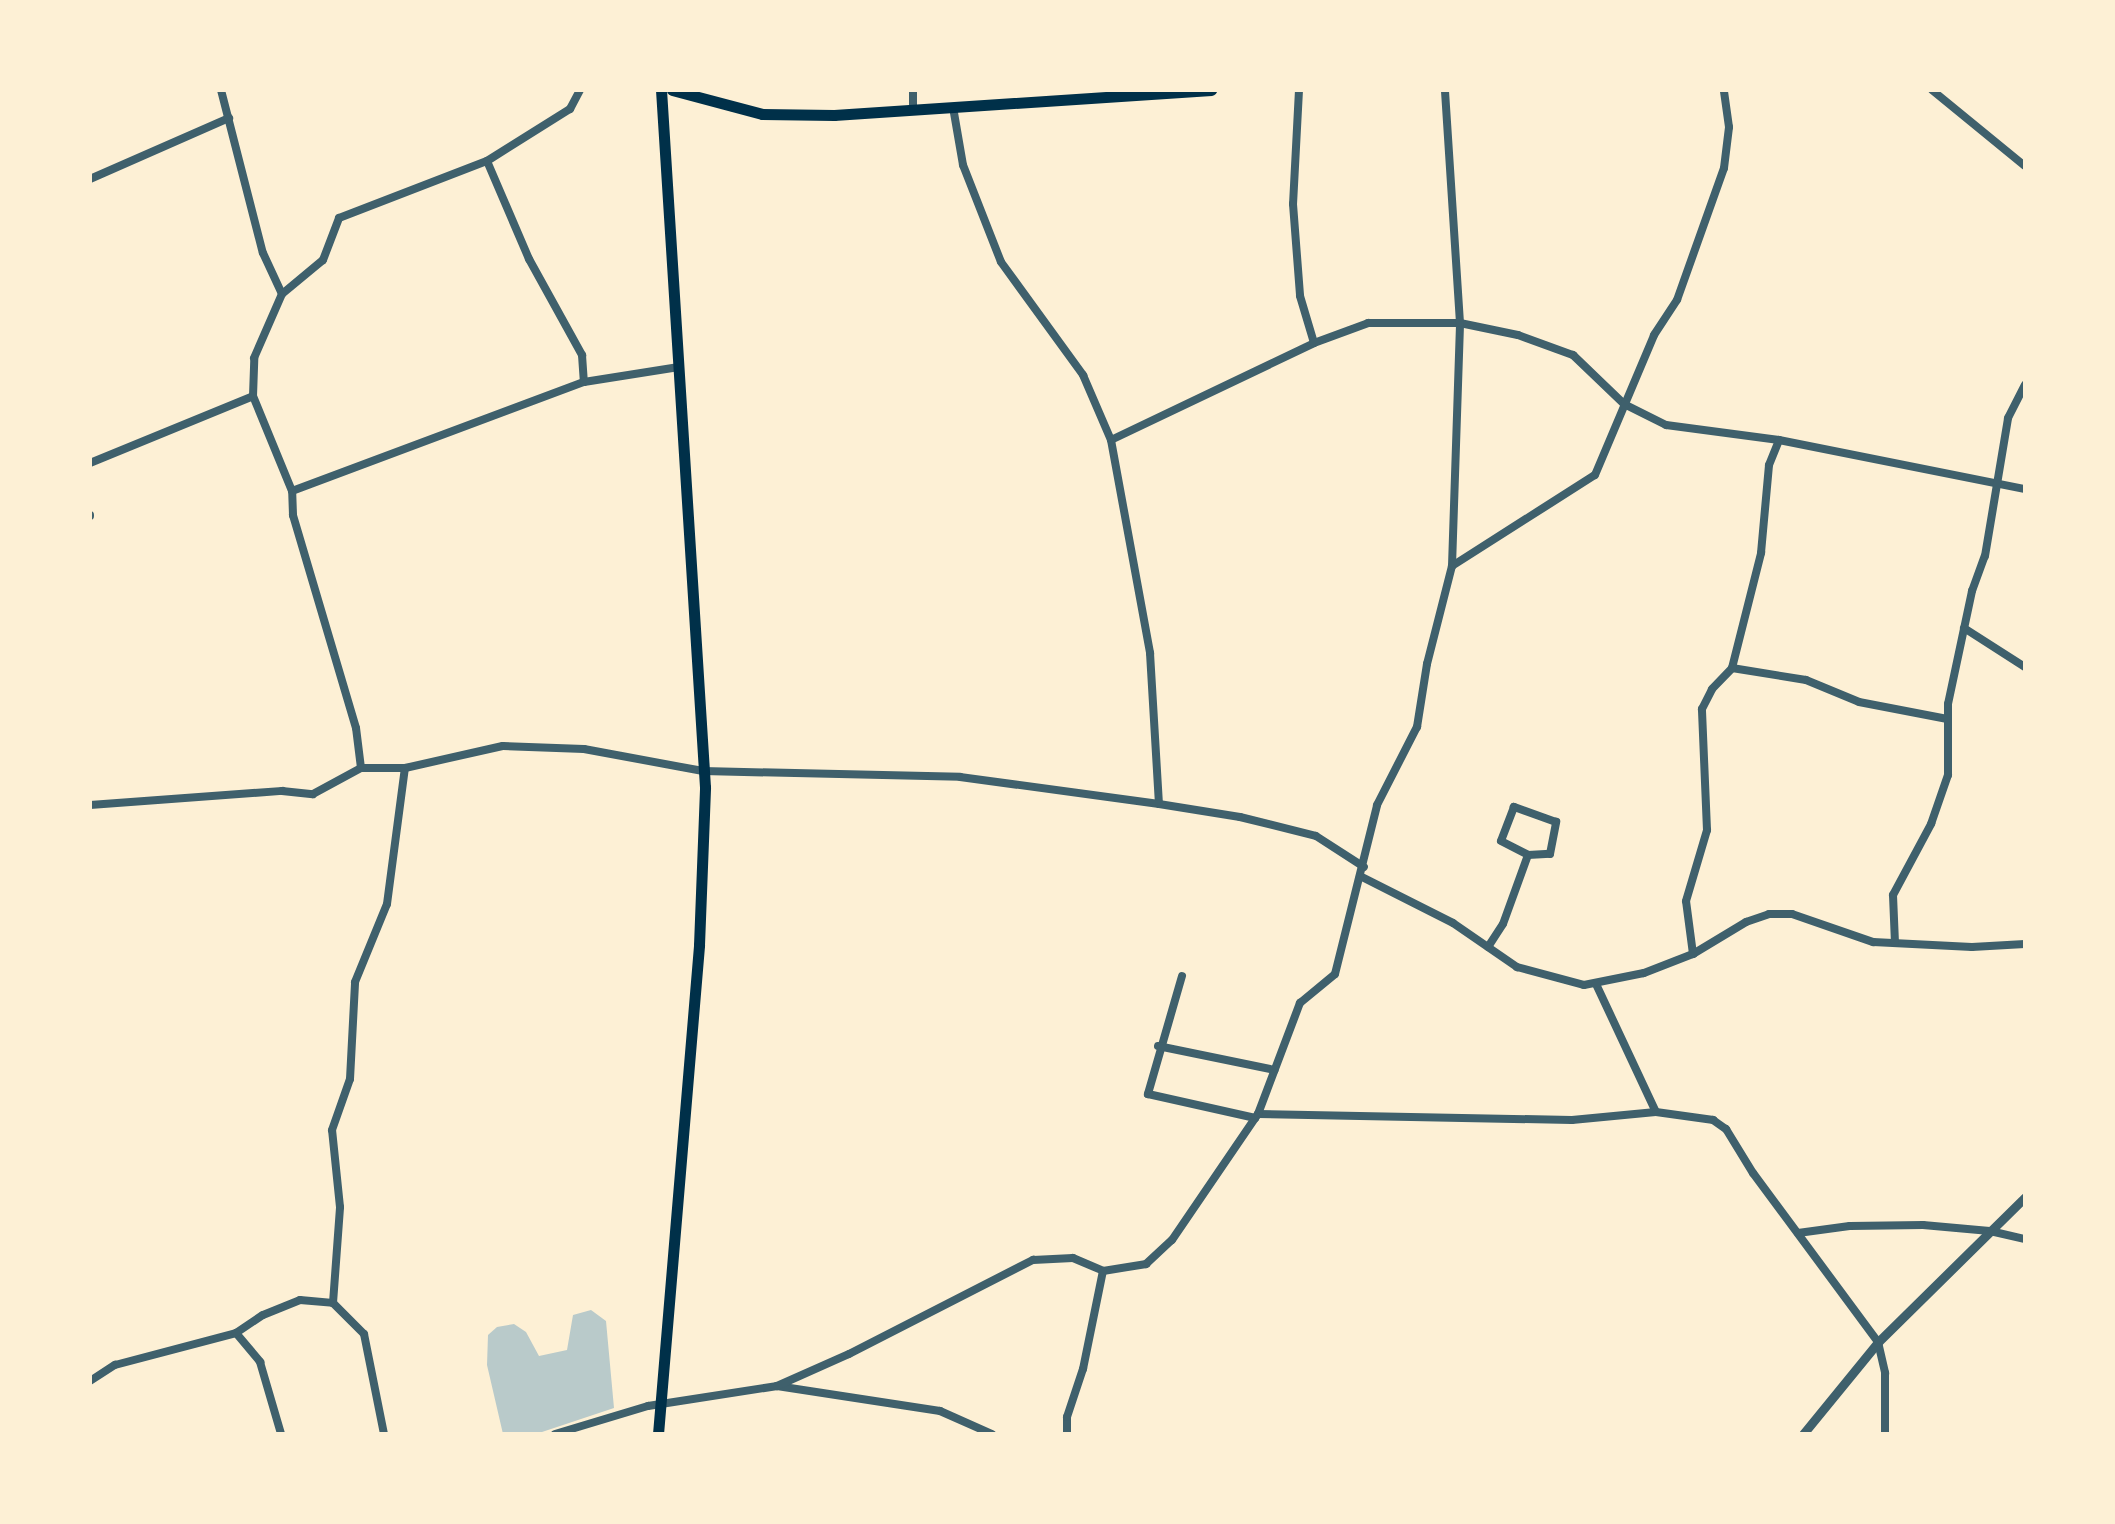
<!DOCTYPE html>
<html>
<head>
<meta charset="utf-8">
<style>
	body { margin:0 }
	#map { position:relative; width:2115px; height:1524px; overflow:hidden; background:#fdf0d5; font-family:Signika,sans-serif }
	div>[style] { position:absolute }
	[style*='--x'] { left:calc(var(--x)*1px); top:calc(var(--y)*1px); width:calc(var(--w)*1px); rotate:calc(var(--a)*1deg) }
	.green>* { inset:0; background:#b9caca }
	.minor>* { height:8px; margin:-4px; padding:0 4px; transform-origin:4px; border-radius:4px; background:#3f606c }
	.tertiary>* { height:9px; margin:-4.5px; padding:0 4.5px; transform-origin:4.5px; border-radius:4.5px; background:#3f606c }
	.primary>* { height:11px; margin:-5.5px; padding:0 5.5px; transform-origin:5.5px; border-radius:5.5px; background:#003049 }
	span { translate:-50% -50%; white-space:nowrap; text-align:center; line-height:1.15; -webkit-text-stroke:10px #fdf0d5; paint-order:stroke }
	.frame { position:absolute; inset:0; border:92px solid #fdf0d5; pointer-events:none }
</style>
</head>
<body>
<div id="map">
	<div class="green">
		<i style="clip-path:polygon(591px 1310px,606px 1321px,614px 1408px,536px 1434px,503px 1434px,487px 1365px,488px 1335px,497px 1327px,514px 1324px,526px 1332px,539px 1356px,567px 1350px,573px 1315px)"></i>
	</div>
	<div class="minor">
		<i style="--x:221;--y:90;--w:168;--a:75.6"></i>
		<i style="--x:263;--y:253;--w:45;--a:65.1"></i>
		<i style="--x:913;--y:90;--w:19;--a:90"></i>
		<i style="--x:1299;--y:90;--w:114;--a:93"></i>
		<i style="--x:1293;--y:204;--w:92;--a:85.6"></i>
		<i style="--x:1300;--y:296;--w:49;--a:73.4"></i>
		<i style="--x:1932;--y:90;--w:120;--a:39.3"></i>
		<i style="--x:953;--y:107;--w:59;--a:80.2"></i>
		<i style="--x:963;--y:165;--w:104;--a:68.6"></i>
		<i style="--x:1001;--y:262;--w:140;--a:54"></i>
		<i style="--x:1083;--y:375;--w:71;--a:66.7"></i>
		<i style="--x:1111;--y:440;--w:217;--a:79.6"></i>
		<i style="--x:1150;--y:653;--w:151;--a:86.6"></i>
		<i style="--x:487;--y:161;--w:107;--a:66.8"></i>
		<i style="--x:529;--y:259;--w:110;--a:61.1"></i>
		<i style="--x:582;--y:355;--w:27;--a:86"></i>
		<i style="--x:90;--y:179;--w:152;--a:-23.7"></i>
		<i style="--x:1111;--y:440;--w:225;--a:-25.5"></i>
		<i style="--x:1314;--y:343;--w:58;--a:-20.3"></i>
		<i style="--x:1368;--y:323;--w:92;--a:0"></i>
		<i style="--x:1460;--y:323;--w:59;--a:11.7"></i>
		<i style="--x:1518;--y:335;--w:59;--a:20"></i>
		<i style="--x:1573;--y:355;--w:71;--a:43.9"></i>
		<i style="--x:1624;--y:404;--w:47;--a:26.6"></i>
		<i style="--x:1666;--y:425;--w:114;--a:7.6"></i>
		<i style="--x:1779;--y:440;--w:251;--a:11.3"></i>
		<i style="--x:90;--y:463;--w:176;--a:-22.3"></i>
		<i style="--x:292;--y:491;--w:312;--a:-20.5"></i>
		<i style="--x:584;--y:382;--w:96;--a:-9"></i>
		<i style="--x:90;--y:515;--w:1;--a:90"></i>
		<i style="--x:1452;--y:566;--w:169;--a:-32.5"></i>
		<i style="--x:1595;--y:475;--w:152;--a:-67.1"></i>
		<i style="--x:1654;--y:335;--w:42;--a:-56.7"></i>
		<i style="--x:1677;--y:300;--w:140;--a:-70.4"></i>
		<i style="--x:1724;--y:168;--w:41;--a:-83"></i>
		<i style="--x:1729;--y:127;--w:37;--a:-98"></i>
		<i style="--x:1964;--y:628;--w:72;--a:32.6"></i>
		<i style="--x:1732;--y:668;--w:75;--a:9.2"></i>
		<i style="--x:1806;--y:680;--w:57;--a:22.5"></i>
		<i style="--x:1859;--y:702;--w:90;--a:10.9"></i>
		<i style="--x:361;--y:768;--w:40;--a:-97.1"></i>
		<i style="--x:356;--y:728;--w:222;--a:-106.5"></i>
		<i style="--x:293;--y:515;--w:24;--a:-92"></i>
		<i style="--x:292;--y:491;--w:103;--a:-112.3"></i>
		<i style="--x:253;--y:396;--w:38;--a:-88"></i>
		<i style="--x:254;--y:358;--w:70;--a:-66.4"></i>
		<i style="--x:282;--y:294;--w:53;--a:-39.7"></i>
		<i style="--x:323;--y:260;--w:45;--a:-69.1"></i>
		<i style="--x:339;--y:218;--w:159;--a:-21.1"></i>
		<i style="--x:487;--y:161;--w:98;--a:-32.1"></i>
		<i style="--x:570;--y:109;--w:21;--a:-62"></i>
		<i style="--x:90;--y:805;--w:193;--a:-4.2"></i>
		<i style="--x:282;--y:791;--w:31;--a:6"></i>
		<i style="--x:313;--y:794;--w:55;--a:-28.4"></i>
		<i style="--x:361;--y:768;--w:44;--a:0"></i>
		<i style="--x:405;--y:768;--w:100;--a:-12.7"></i>
		<i style="--x:503;--y:746;--w:81;--a:2.1"></i>
		<i style="--x:584;--y:749;--w:121;--a:10.5"></i>
		<i style="--x:703;--y:771;--w:257;--a:1.3"></i>
		<i style="--x:960;--y:777;--w:201;--a:7.7"></i>
		<i style="--x:1159;--y:804;--w:82;--a:9.1"></i>
		<i style="--x:1240;--y:817;--w:78;--a:14"></i>
		<i style="--x:1316;--y:836;--w:57;--a:32.9"></i>
		<i style="--x:1360;--y:876;--w:104;--a:26.8"></i>
		<i style="--x:1453;--y:923;--w:78;--a:34.5"></i>
		<i style="--x:1517;--y:967;--w:69;--a:15"></i>
		<i style="--x:1584;--y:985;--w:61;--a:-11.3"></i>
		<i style="--x:1644;--y:973;--w:53;--a:-21.2"></i>
		<i style="--x:1693;--y:954;--w:62;--a:-31.1"></i>
		<i style="--x:1746;--y:922;--w:24;--a:-19"></i>
		<i style="--x:1769;--y:914;--w:23;--a:0"></i>
		<i style="--x:1792;--y:914;--w:86;--a:19.1"></i>
		<i style="--x:1873;--y:942;--w:99;--a:2.9"></i>
		<i style="--x:1972;--y:947;--w:53;--a:-3.2"></i>
		<i style="--x:1895;--y:943;--w:48;--a:-92.4"></i>
		<i style="--x:1893;--y:895;--w:81;--a:-61.8"></i>
		<i style="--x:1931;--y:824;--w:52;--a:-70.9"></i>
		<i style="--x:1948;--y:775;--w:71;--a:-90"></i>
		<i style="--x:1948;--y:704;--w:116;--a:-78"></i>
		<i style="--x:1972;--y:591;--w:37;--a:-70"></i>
		<i style="--x:1985;--y:556;--w:140;--a:-80.5"></i>
		<i style="--x:2008;--y:418;--w:37;--a:-63"></i>
		<i style="--x:1488;--y:947;--w:27;--a:-57"></i>
		<i style="--x:1503;--y:924;--w:73;--a:-70.1"></i>
		<i style="--x:1528;--y:855;--w:22;--a:-3"></i>
		<i style="--x:1550;--y:854;--w:33;--a:-79"></i>
		<i style="--x:1556;--y:822;--w:45;--a:-160.3"></i>
		<i style="--x:1514;--y:807;--w:36;--a:111"></i>
		<i style="--x:1501;--y:841;--w:30;--a:27"></i>
		<i style="--x:1693;--y:954;--w:53;--a:-97.5"></i>
		<i style="--x:1686;--y:901;--w:74;--a:-73.5"></i>
		<i style="--x:1707;--y:830;--w:121;--a:-92.4"></i>
		<i style="--x:1702;--y:709;--w:22;--a:-63"></i>
		<i style="--x:1712;--y:689;--w:29;--a:-46"></i>
		<i style="--x:1732;--y:668;--w:119;--a:-75.8"></i>
		<i style="--x:1761;--y:553;--w:88;--a:-84.8"></i>
		<i style="--x:1769;--y:465;--w:27;--a:-68"></i>
		<i style="--x:1182;--y:976;--w:123;--a:106.1"></i>
		<i style="--x:1148;--y:1094;--w:110;--a:12.6"></i>
		<i style="--x:1596;--y:984;--w:141;--a:64.9"></i>
		<i style="--x:1158;--y:1046;--w:119;--a:11.6"></i>
		<i style="--x:1258;--y:1114;--w:314;--a:1.1"></i>
		<i style="--x:1572;--y:1120;--w:84;--a:-5.4"></i>
		<i style="--x:1656;--y:1112;--w:58;--a:8"></i>
		<i style="--x:1713;--y:1120;--w:16;--a:35"></i>
		<i style="--x:1726;--y:1129;--w:52;--a:58.5"></i>
		<i style="--x:1753;--y:1173;--w:210;--a:53.5"></i>
		<i style="--x:1878;--y:1342;--w:32;--a:77"></i>
		<i style="--x:1885;--y:1373;--w:61;--a:90"></i>
		<i style="--x:1798;--y:1233;--w:52;--a:-7.7"></i>
		<i style="--x:1850;--y:1226;--w:73;--a:-0.8"></i>
		<i style="--x:1923;--y:1225;--w:67;--a:5.1"></i>
		<i style="--x:1990;--y:1231;--w:36;--a:13"></i>
		<i style="--x:236;--y:1333;--w:38;--a:50"></i>
		<i style="--x:260;--y:1362;--w:75;--a:73.7"></i>
		<i style="--x:90;--y:1381;--w:30;--a:-33"></i>
		<i style="--x:115;--y:1365;--w:125;--a:-14.8"></i>
		<i style="--x:236;--y:1333;--w:32;--a:-34"></i>
		<i style="--x:263;--y:1315;--w:40;--a:-22"></i>
		<i style="--x:300;--y:1300;--w:33;--a:5"></i>
		<i style="--x:777;--y:1386;--w:165;--a:8.7"></i>
		<i style="--x:940;--y:1411;--w:57;--a:23.9"></i>
		<i style="--x:384;--y:1434;--w:102;--a:-101.3"></i>
		<i style="--x:364;--y:1334;--w:44;--a:-135"></i>
		<i style="--x:333;--y:1303;--w:96;--a:-85.8"></i>
		<i style="--x:340;--y:1207;--w:77;--a:-95.9"></i>
		<i style="--x:332;--y:1130;--w:54;--a:-70.6"></i>
		<i style="--x:350;--y:1079;--w:97;--a:-87"></i>
		<i style="--x:355;--y:982;--w:84;--a:-67.7"></i>
		<i style="--x:387;--y:904;--w:137;--a:-82.5"></i>
		<i style="--x:555;--y:1434;--w:97;--a:-16.8"></i>
		<i style="--x:648;--y:1406;--w:131;--a:-8.8"></i>
		<i style="--x:777;--y:1386;--w:79;--a:-24"></i>
		<i style="--x:849;--y:1354;--w:207;--a:-27.1"></i>
		<i style="--x:1033;--y:1260;--w:40;--a:-2.9"></i>
		<i style="--x:1073;--y:1258;--w:33;--a:23"></i>
		<i style="--x:1103;--y:1271;--w:44;--a:-9.2"></i>
		<i style="--x:1146;--y:1264;--w:35;--a:-43"></i>
		<i style="--x:1172;--y:1240;--w:153;--a:-55.7"></i>
		<i style="--x:1258;--y:1114;--w:119;--a:-69.3"></i>
		<i style="--x:1300;--y:1003;--w:45;--a:-39.6"></i>
		<i style="--x:1335;--y:974;--w:174;--a:-76"></i>
		<i style="--x:1377;--y:805;--w:88;--a:-62.9"></i>
		<i style="--x:1417;--y:727;--w:64;--a:-81"></i>
		<i style="--x:1427;--y:664;--w:101;--a:-75.7"></i>
		<i style="--x:1452;--y:566;--w:243;--a:-88.1"></i>
		<i style="--x:1460;--y:323;--w:233;--a:-93.7"></i>
		<i style="--x:1067;--y:1434;--w:17;--a:-90"></i>
		<i style="--x:1067;--y:1417;--w:51;--a:-71.6"></i>
		<i style="--x:1083;--y:1369;--w:100;--a:-78.5"></i>
	</div>
	<div class="tertiary">
		<i style="--x:1803;--y:1434;--w:119;--a:-50.8"></i>
		<i style="--x:1878;--y:1342;--w:206;--a:-44.6"></i>
	</div>
	<div class="primary">
		<i style="--x:672;--y:90;--w:93;--a:14.9"></i>
		<i style="--x:762;--y:114;--w:72;--a:0.8"></i>
		<i style="--x:834;--y:115;--w:378;--a:-3.8"></i>
		<i style="--x:658;--y:1434;--w:491;--a:-85.2"></i>
		<i style="--x:699;--y:945;--w:158;--a:-87.8"></i>
		<i style="--x:705;--y:787;--w:698;--a:-93.61"></i>
	</div>
	<div class="frame"></div>
</div>
</body>
</html>
